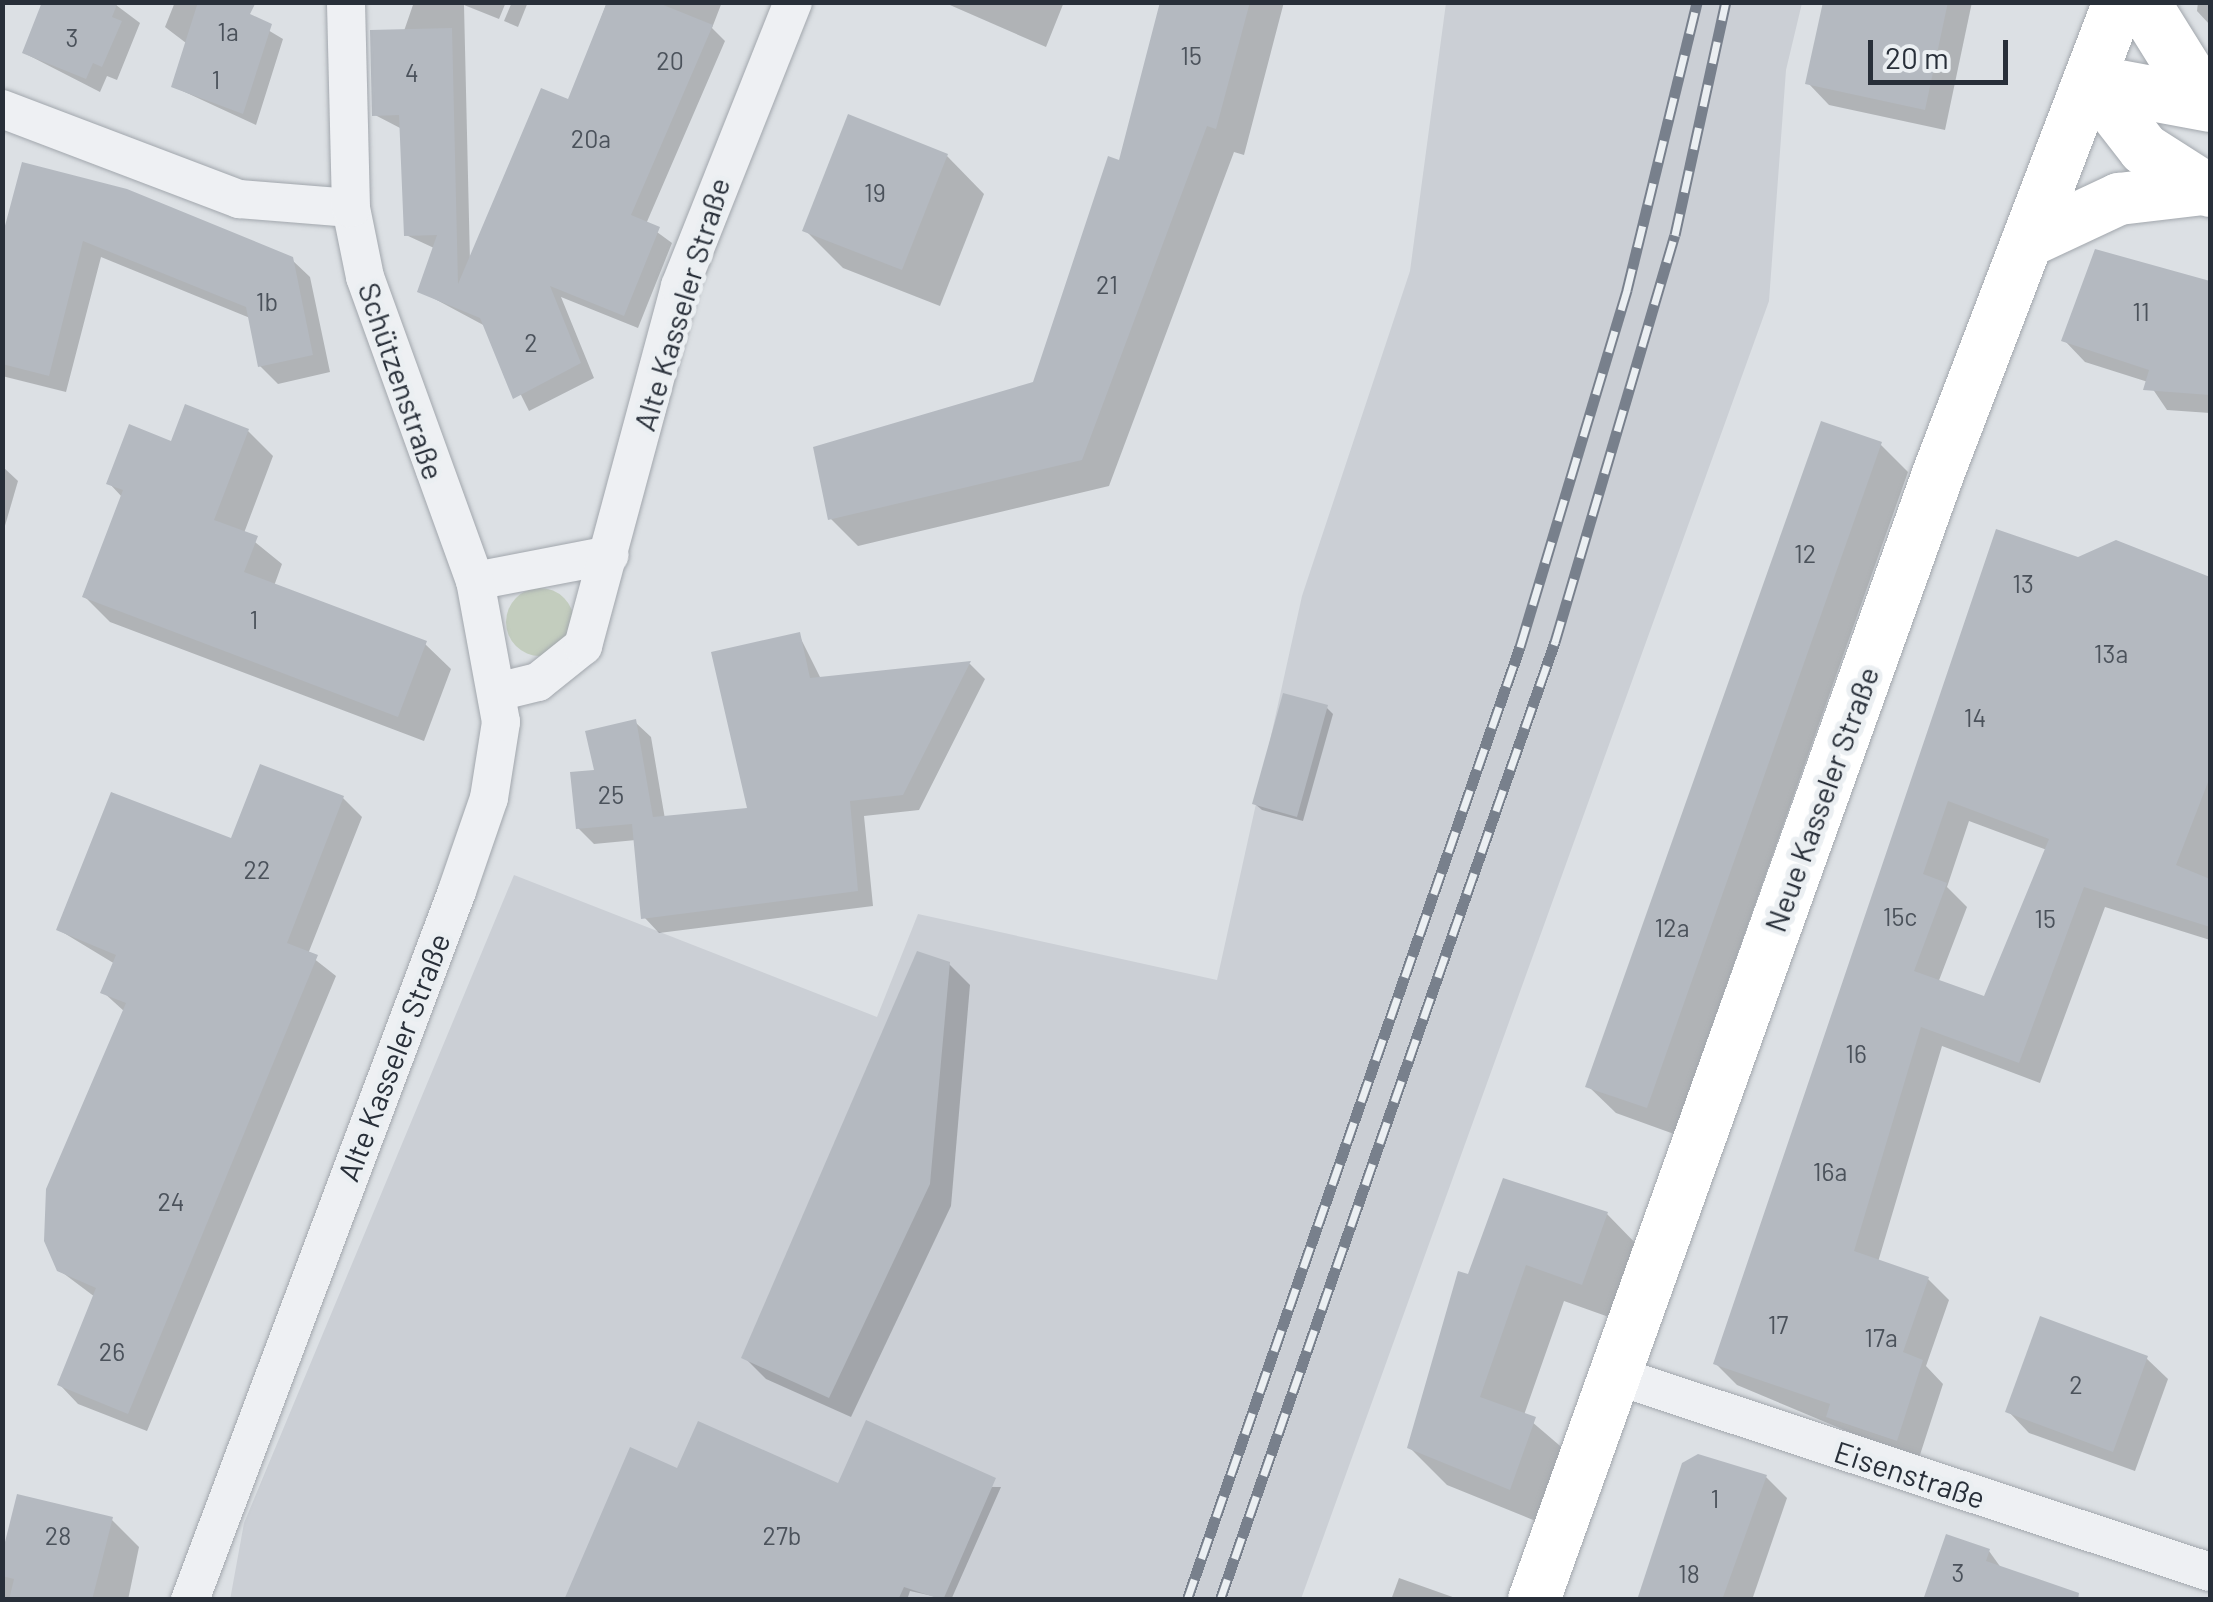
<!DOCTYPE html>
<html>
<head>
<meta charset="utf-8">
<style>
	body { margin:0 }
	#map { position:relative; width:2213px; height:1602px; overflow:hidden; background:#dce0e4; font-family:Barlow,sans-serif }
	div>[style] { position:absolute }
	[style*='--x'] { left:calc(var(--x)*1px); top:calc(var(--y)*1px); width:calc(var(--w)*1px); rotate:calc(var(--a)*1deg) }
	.built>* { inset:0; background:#cbcfd5 }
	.green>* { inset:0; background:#c3cdbe }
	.round { border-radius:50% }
	.shadow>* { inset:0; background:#0003 }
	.building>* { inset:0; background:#b4b9c0 }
	.roads { filter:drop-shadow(0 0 2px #a2a7ad) drop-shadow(0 0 2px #a2a7ad) }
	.street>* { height:38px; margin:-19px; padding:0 19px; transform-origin:19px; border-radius:19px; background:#eef0f3 }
	.secondary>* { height:52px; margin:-26px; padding:0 26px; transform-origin:26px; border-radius:26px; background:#fff }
	.highway>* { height:55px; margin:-27.5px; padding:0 27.5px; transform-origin:27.5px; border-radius:27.5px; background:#fff }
	.rail>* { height:11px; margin-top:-5.5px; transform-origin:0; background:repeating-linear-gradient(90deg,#ebeff2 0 22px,#78808c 0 44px); box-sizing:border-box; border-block:2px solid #78808c }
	span { translate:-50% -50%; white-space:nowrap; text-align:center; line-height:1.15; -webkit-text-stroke:10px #ebeff2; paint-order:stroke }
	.number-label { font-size:25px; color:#4b525b }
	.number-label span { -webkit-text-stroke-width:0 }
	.street-label { font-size:30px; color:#282f39 }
	.frame { position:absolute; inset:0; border:5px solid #282f39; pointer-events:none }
	.scale { position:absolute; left:1868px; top:40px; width:140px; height:45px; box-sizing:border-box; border:5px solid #282f39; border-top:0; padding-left:12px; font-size:30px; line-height:35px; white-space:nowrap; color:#282f39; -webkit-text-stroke:8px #ebeff2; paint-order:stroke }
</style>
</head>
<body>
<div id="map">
	<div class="built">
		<i style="clip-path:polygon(1446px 3px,1802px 3px,1786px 70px,1769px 301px,1301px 1599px,230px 1600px,244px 1523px,514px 875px,877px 1017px,918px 914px,1217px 980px,1302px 596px,1410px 271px)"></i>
	</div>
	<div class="green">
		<i class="round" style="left:506px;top:588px;width:68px;height:68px"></i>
	</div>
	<div class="shadow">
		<i style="clip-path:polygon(112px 2px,140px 23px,117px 80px,107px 76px,100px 92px,24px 53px)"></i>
		<i style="clip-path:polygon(175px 2px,221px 2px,283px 39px,256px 125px,174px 87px,190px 46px,165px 27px)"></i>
		<i style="clip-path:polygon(414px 2px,506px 2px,499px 19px,464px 5px,470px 262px,570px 103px,607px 2px,722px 2px,712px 28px,725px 41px,646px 224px,672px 243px,638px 328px,561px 297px,594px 378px,529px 411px,487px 327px,420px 291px,434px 248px,406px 235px,402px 129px,375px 115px)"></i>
		<i style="clip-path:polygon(512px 2px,528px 2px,518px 27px,504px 21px)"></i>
		<i style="clip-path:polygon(943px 2px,1064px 2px,1046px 47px)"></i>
		<i style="clip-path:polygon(1163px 2px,1284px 2px,1244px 155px,1234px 152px,1109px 486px,858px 546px,830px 518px,1035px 384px,1121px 164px)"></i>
		<i style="clip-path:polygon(1825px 2px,1972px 2px,1945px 130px,1829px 105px,1808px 83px)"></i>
		<i style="clip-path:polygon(2198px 2px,2210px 2px,2210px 25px,2197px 11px)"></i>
		<i style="clip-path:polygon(947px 156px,984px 194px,940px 306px,843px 268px,805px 230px)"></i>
		<i style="clip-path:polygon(24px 165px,291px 259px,310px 277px,330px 372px,278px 384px,260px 366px,250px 318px,101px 257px,66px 392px,2px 376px,2px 257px)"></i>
		<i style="clip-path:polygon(2180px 280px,2210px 283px,2210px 413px,2167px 410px,2148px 382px,2085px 362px,2064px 340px)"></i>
		<i style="clip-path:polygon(248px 431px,273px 456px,244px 533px,282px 564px,274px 586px,425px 644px,451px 669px,424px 741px,110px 622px,85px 597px,122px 497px,109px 483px,172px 444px)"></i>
		<i style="clip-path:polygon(1880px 444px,1908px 472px,1674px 1134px,1616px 1113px,1588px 1086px)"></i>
		<i style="clip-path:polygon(2px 466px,18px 481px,2px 536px)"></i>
		<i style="clip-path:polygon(evenodd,1998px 532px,2079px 559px,2116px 543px,2210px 583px,2210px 940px,2105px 907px,2040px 1083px,1942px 1046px,1878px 1262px,1928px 1279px,1949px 1300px,1926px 1366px,1943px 1384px,1918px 1461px,1737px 1385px,1716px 1364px,1998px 532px,1969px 821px,2047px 850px,1985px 999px,1938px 983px,1967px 907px,1947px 887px,1969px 821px)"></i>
		<i style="clip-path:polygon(799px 635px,821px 679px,970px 664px,985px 679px,919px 810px,864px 816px,873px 906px,659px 933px,644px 917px,636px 840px,594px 844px,578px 828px,597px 772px,635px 722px,651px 737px,665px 819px,750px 810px)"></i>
		<i style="clip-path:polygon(1326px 707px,1333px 714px,1303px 821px,1262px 810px,1255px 804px)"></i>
		<i style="clip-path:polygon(343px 798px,362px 817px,308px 954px,336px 976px,147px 1431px,78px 1404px,60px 1385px,95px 1297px,59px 1270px,125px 1012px,103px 992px,115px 964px,59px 930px,232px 841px)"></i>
		<i style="clip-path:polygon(949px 964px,970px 985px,951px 1206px,851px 1417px,766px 1379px,744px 1357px)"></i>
		<i style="clip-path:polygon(1607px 1214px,1644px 1252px,1620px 1321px,1564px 1301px,1524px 1415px,1573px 1457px,1548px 1526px,1447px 1485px,1410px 1448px,1470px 1277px)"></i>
		<i style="clip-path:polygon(2146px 1358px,2168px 1379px,2135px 1471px,2029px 1433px,2008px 1411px)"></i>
		<i style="clip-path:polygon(678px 1472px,839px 1486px,1001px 1487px,951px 1600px,910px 1591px,907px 1600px,566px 1600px)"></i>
		<i style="clip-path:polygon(1766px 1477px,1787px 1498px,1752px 1600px,1639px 1600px)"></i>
		<i style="clip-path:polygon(111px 1519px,139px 1547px,128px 1600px,2px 1600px,2px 1572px)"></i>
		<i style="clip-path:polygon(1989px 1551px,2004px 1572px,1926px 1600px)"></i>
		<i style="clip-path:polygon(1399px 1578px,1461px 1600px,1391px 1600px)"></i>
	</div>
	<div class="building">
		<i style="clip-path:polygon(42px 2px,118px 2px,112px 17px,122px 21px,102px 67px,93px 63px,86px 79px,22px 53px)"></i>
		<i style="clip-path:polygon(198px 2px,256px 2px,250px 14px,272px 24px,243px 114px,171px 87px)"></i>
		<i style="clip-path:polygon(607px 2px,656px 2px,713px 25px,631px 215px,660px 227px,624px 316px,550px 286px,581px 363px,513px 399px,480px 318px,417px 292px,437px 235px,404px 236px,399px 115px,372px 116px,370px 30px,452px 28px,458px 284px,541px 88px,568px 99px)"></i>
		<i style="clip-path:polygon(1160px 2px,1250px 2px,1216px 129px,1207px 126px,1082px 460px,828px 520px,813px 447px,1033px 382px,1108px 156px,1119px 160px)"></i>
		<i style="clip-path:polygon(1823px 2px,1948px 2px,1925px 110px,1805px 84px)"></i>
		<i style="clip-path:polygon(848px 114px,948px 154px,902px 270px,802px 231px)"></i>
		<i style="clip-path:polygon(22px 162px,127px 189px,293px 257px,313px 355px,258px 367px,246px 307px,83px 241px,49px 376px,2px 364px,2px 237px)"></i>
		<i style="clip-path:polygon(2095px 249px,2210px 281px,2210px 395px,2143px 390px,2149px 370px,2061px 341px)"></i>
		<i style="clip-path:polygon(185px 404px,249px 429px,214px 520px,258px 536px,244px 572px,427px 641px,398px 717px,82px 597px,123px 490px,106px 484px,129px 424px,171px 441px)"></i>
		<i style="clip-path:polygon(1821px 421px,1882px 442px,1647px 1108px,1585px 1087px)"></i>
		<i style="clip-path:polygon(evenodd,1996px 529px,2078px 557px,2116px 540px,2210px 577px,2210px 777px,2176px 865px,2210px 879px,2210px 927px,2084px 887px,2019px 1063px,1921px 1027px,1854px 1251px,1929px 1277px,1903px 1352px,1923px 1360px,1897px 1441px,1826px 1417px,1830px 1404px,1713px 1364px,1996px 529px,1948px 801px,2049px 839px,1984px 996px,1914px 971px,1947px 883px,1923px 874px,1948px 801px)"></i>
		<i style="clip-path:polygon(800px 632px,810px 678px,971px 661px,903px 795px,850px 801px,858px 891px,641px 919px,632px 824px,576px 829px,570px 772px,594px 770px,585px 731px,636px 719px,653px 817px,747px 808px,711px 652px)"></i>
		<i style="clip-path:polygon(1283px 693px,1328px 705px,1297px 817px,1252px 804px)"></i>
		<i style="clip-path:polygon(260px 764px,344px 796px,287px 943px,318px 955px,128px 1414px,57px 1385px,96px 1288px,57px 1271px,44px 1241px,46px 1189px,126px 1003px,100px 993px,116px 955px,56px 930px,111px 792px,231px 838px)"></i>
		<i style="clip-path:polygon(917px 951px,950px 962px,930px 1184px,829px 1398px,741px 1358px)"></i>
		<i style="clip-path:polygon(1503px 1178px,1608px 1212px,1582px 1285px,1526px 1265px,1480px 1397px,1536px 1417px,1510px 1490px,1407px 1448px,1458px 1271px,1468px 1274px)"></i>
		<i style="clip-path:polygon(2040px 1316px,2148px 1356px,2113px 1452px,2005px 1412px)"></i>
		<i style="clip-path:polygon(866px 1420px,996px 1478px,943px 1600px,904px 1587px,898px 1600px,564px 1600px,630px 1447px,677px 1468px,698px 1421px,838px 1483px)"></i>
		<i style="clip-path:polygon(1698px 1454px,1767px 1475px,1722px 1600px,1637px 1600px,1682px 1463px)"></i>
		<i style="clip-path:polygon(17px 1494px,113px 1517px,92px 1600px,9px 1600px,14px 1579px,2px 1576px,2px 1554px)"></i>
		<i style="clip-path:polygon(1946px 1534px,1990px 1549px,1986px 1561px,2079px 1593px,2078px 1600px,1923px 1600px)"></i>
	</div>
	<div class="roads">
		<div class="street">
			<i style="--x:2;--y:109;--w:254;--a:20.8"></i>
			<i style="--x:239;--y:199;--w:112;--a:4.6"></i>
			<i style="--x:475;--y:581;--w:137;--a:-10.9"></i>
			<i style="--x:497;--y:692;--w:42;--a:-13.7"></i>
			<i style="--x:538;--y:682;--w:58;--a:-38.7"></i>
			<i style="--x:583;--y:646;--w:373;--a:-74.9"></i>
			<i style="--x:680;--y:286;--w:306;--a:-68.3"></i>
			<i style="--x:1611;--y:1374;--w:631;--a:18.29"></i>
			<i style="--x:190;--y:1600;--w:758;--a:-69.36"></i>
			<i style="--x:457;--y:891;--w:98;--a:-71"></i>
			<i style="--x:489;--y:798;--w:77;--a:-81"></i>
			<i style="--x:501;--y:722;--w:143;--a:-100.4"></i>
			<i style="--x:475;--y:581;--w:323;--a:-109.9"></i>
			<i style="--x:365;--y:277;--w:70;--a:-101.5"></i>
			<i style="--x:351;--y:208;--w:206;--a:-91.4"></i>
		</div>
		<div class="secondary">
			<i style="--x:2092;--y:82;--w:85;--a:52.2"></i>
			<i style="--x:2144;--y:149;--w:78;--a:32.5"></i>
			<i style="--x:2027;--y:242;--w:102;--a:-25.1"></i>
			<i style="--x:2119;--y:199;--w:85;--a:-6.8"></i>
			<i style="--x:1534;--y:1600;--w:1196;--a:-70.26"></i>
			<i style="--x:1938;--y:474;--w:506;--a:-69.02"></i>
		</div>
		<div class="highway">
			<i style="--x:2142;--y:2;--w:115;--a:58.1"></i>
			<i style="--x:2092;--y:82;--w:120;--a:10.6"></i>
		</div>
	</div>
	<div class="rail">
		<i style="--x:1187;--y:1600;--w:1010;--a:-70.74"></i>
		<i style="--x:1520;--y:647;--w:373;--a:-73.3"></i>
		<i style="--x:1627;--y:290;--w:296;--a:-76.3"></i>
		<i style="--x:1220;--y:1600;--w:1015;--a:-70.73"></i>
		<i style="--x:1555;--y:642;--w:424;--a:-73.6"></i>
		<i style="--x:1675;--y:235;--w:239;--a:-77.7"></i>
	</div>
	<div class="number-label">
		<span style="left:228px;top:31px">1a</span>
		<span style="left:72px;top:37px">3</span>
		<span style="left:1191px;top:55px">15</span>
		<span style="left:670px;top:60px">20</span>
		<span style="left:412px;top:72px">4</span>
		<span style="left:216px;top:79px">1</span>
		<span style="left:591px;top:138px">20a</span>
		<span style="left:875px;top:192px">19</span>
		<span style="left:1107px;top:284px">21</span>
		<span style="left:267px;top:301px">1b</span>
		<span style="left:2141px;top:311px">11</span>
		<span style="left:531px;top:342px">2</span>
		<span style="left:1805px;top:553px">12</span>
		<span style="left:2023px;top:583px">13</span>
		<span style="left:254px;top:619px">1</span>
		<span style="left:2111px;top:653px">13a</span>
		<span style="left:1975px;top:717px">14</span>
		<span style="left:611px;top:794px">25</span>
		<span style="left:257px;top:869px">22</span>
		<span style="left:1900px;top:916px">15c</span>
		<span style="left:2045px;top:918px">15</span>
		<span style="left:1672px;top:927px">12a</span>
		<span style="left:1856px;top:1053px">16</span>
		<span style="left:1830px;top:1171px">16a</span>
		<span style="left:171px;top:1201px">24</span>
		<span style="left:1778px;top:1324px">17</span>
		<span style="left:1881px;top:1337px">17a</span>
		<span style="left:112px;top:1351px">26</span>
		<span style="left:2076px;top:1384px">2</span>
		<span style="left:1715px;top:1498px">1</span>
		<span style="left:58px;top:1535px">28</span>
		<span style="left:782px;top:1535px">27b</span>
		<span style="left:1958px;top:1572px">3</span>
		<span style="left:1689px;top:1573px">18</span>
	</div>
	<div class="street-label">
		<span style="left:681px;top:304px;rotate:-73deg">Alte Kasseler Straße</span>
		<span style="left:402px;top:381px;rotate:71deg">Schützenstraße</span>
		<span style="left:1821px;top:799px;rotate:-70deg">Neue Kasseler Straße</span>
		<span style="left:393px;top:1057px;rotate:-69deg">Alte Kasseler Straße</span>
		<span style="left:1910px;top:1474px;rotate:18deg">Eisenstraße</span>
	</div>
	<div class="frame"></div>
	<div class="scale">20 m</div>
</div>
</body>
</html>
